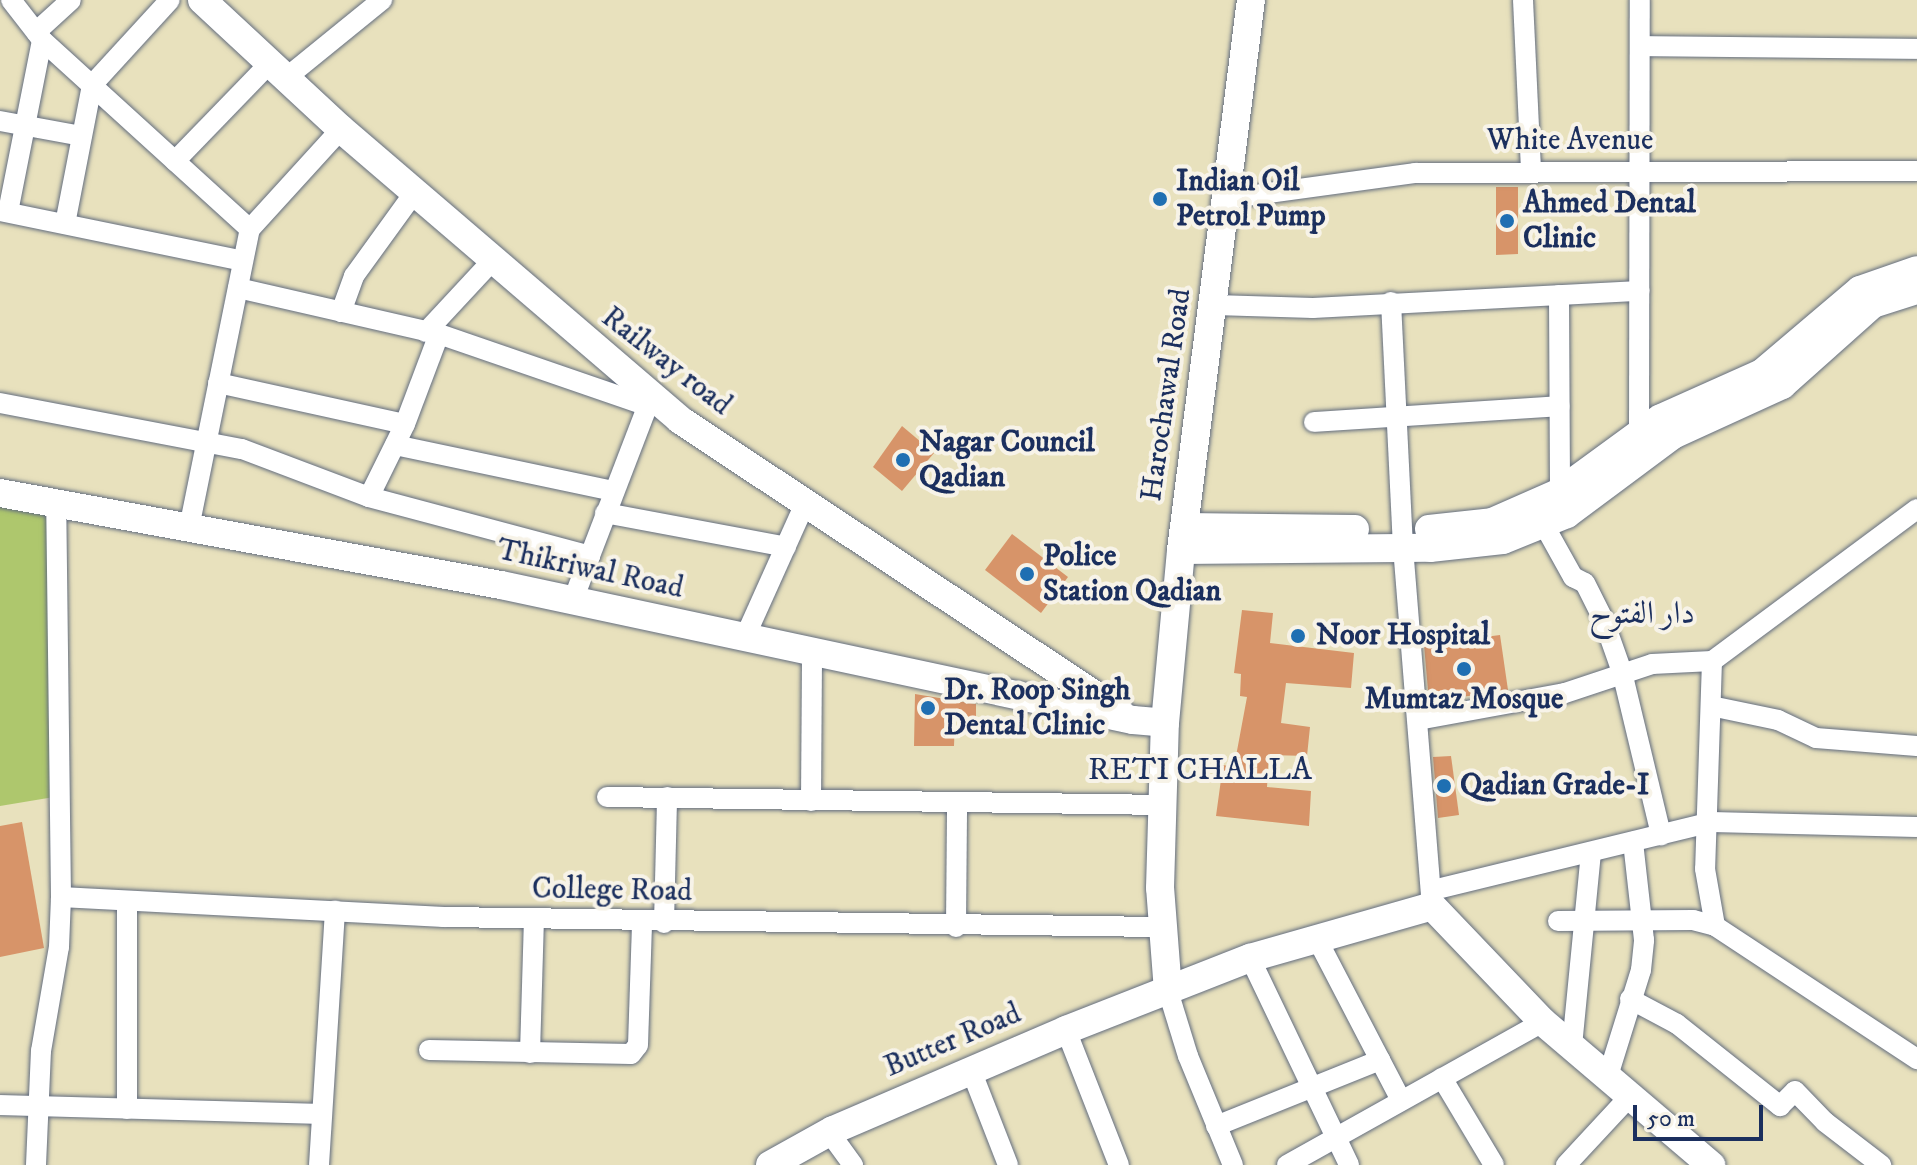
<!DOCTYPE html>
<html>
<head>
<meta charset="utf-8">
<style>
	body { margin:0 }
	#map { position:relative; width:1917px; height:1165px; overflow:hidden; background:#e8e1bd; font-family:"IM FELL DW Pica",Amiri,serif }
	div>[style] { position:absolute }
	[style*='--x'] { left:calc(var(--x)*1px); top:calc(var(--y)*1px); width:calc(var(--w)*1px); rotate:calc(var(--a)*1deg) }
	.green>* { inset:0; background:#aec76d }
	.building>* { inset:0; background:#d79469 }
	.roads { filter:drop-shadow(0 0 2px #636d7f) drop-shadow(0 0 2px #636d7f) }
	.street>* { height:20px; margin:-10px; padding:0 10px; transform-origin:10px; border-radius:10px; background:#fff }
	.secondary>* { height:28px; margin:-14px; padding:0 14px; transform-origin:14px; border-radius:14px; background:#fff }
	.dots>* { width:22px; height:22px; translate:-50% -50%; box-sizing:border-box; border:4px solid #f7f3e8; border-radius:50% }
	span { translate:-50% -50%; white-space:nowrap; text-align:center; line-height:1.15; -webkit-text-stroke:8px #f7f3e8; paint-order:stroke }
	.street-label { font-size:30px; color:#1b2f5e }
	.poi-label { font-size:30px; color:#1b2f5e; font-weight:700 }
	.left { translate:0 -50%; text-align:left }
	.neighbourhood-label { font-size:32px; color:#1b2f5e }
	.scale { position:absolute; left:1633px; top:1105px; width:130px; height:36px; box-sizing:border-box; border:4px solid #1b2f5e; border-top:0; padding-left:10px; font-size:24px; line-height:28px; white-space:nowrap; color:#1b2f5e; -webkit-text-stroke:6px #f7f3e8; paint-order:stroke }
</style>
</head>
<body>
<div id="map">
	<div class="green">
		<i style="clip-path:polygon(0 493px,56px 502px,60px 796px,0 806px)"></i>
	</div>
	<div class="building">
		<i style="clip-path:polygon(1496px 187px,1518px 187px,1518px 254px,1496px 255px)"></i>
		<i style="clip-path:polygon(902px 426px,934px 453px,902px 491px,873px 467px)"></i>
		<i style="clip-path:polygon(1012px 534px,1068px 577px,1041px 613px,985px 570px)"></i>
		<i style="clip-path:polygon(1242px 610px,1273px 613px,1270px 643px,1354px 653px,1351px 688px,1286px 683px,1281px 723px,1310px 727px,1307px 756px,1269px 755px,1267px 787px,1311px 791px,1309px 826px,1216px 816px,1223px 765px,1234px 767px,1247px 697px,1240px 696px,1241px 674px,1234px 673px)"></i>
		<i style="clip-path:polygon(1500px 635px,1508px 690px,1429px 702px,1424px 645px)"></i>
		<i style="clip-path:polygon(915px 694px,976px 704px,976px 718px,955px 718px,954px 746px,914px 746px)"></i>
		<i style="clip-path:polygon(1451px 756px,1459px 815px,1438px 818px,1433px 757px)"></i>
		<i style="clip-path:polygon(22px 822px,44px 948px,0 957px,0 826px)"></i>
	</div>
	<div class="roads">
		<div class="street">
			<i style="--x:11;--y:0;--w:51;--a:52.2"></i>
			<i style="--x:42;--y:40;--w:281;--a:42.3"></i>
			<i style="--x:1523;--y:0;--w:170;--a:87.3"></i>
			<i style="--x:36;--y:32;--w:47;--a:-42.4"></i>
			<i style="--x:1641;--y:46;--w:276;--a:0.6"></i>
			<i style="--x:286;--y:78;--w:124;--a:-39.1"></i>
			<i style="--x:0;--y:121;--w:83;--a:10.4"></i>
			<i style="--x:175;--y:161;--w:136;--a:-45.9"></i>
			<i style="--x:1225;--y:199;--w:192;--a:-7.8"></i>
			<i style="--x:1415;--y:173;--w:502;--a:-0.23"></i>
			<i style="--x:0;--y:211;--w:248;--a:11.6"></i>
			<i style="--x:8;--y:212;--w:175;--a:-78.8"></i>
			<i style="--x:65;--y:224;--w:142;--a:-79"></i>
			<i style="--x:92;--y:85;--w:115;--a:-47.5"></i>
			<i style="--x:238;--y:288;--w:206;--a:12.9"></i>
			<i style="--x:439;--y:334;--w:221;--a:19"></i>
			<i style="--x:1559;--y:295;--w:204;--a:89.7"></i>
			<i style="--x:1391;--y:302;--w:245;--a:87.2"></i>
			<i style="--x:1403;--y:547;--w:360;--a:85.4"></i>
			<i style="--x:1215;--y:305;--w:98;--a:1.8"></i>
			<i style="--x:1313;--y:308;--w:327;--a:-3"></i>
			<i style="--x:341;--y:312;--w:38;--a:-70"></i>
			<i style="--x:354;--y:276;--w:102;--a:-54.1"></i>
			<i style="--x:426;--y:332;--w:97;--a:-47.1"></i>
			<i style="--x:218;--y:383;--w:191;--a:12.4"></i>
			<i style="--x:0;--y:403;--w:246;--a:10.8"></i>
			<i style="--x:242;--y:449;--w:136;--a:20.7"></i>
			<i style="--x:369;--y:497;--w:229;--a:14.9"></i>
			<i style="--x:1314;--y:422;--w:246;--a:-3.7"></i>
			<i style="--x:1639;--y:433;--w:433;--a:-89.9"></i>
			<i style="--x:395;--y:445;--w:223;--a:11.9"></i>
			<i style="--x:369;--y:497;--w:81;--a:-63.7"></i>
			<i style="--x:405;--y:424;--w:96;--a:-69.3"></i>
			<i style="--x:1917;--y:509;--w:255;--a:143.4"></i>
			<i style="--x:1712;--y:661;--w:208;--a:91.9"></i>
			<i style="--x:1705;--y:869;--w:58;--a:80"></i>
			<i style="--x:1715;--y:926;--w:242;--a:33.4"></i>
			<i style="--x:605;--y:513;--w:184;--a:10.6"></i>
			<i style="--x:1544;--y:525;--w:60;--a:60.9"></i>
			<i style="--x:1573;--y:577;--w:13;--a:27"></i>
			<i style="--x:1585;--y:583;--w:42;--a:63.4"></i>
			<i style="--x:1604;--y:621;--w:54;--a:70.6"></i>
			<i style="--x:1622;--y:672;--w:168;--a:76.5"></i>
			<i style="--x:189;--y:528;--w:305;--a:-78.5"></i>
			<i style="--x:250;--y:229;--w:135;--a:-47.7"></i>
			<i style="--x:573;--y:600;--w:217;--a:-69"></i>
			<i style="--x:745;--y:637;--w:144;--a:-65.8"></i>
			<i style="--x:1711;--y:706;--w:68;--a:11.8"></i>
			<i style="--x:1778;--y:720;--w:42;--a:25.3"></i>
			<i style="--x:1816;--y:738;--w:101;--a:4.5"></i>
			<i style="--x:1418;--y:720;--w:149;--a:-10.4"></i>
			<i style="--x:1565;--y:693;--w:92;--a:-18.4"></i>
			<i style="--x:1652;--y:664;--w:60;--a:-2.9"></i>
			<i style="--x:607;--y:797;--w:556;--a:0.82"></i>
			<i style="--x:811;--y:801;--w:150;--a:-89.6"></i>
			<i style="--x:1433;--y:890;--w:286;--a:-13.7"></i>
			<i style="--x:1711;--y:822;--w:206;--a:1.4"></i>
			<i style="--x:61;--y:897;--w:383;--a:3"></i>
			<i style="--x:443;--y:917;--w:718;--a:0.8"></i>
			<i style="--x:127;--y:901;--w:208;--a:90"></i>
			<i style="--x:1558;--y:921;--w:135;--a:-0.4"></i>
			<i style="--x:1693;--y:920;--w:23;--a:15"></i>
			<i style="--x:664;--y:923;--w:126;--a:-88.6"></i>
			<i style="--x:956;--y:927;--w:122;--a:-89.5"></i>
			<i style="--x:1316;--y:937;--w:184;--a:62.5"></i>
			<i style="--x:1250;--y:958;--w:229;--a:64.4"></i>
			<i style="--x:1168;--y:991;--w:68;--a:72.9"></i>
			<i style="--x:1188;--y:1056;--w:118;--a:67.6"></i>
			<i style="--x:1630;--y:999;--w:53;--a:28"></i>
			<i style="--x:1677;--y:1024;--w:132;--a:38.5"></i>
			<i style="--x:1780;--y:1106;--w:21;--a:-45"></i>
			<i style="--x:1795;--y:1091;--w:43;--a:45.9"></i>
			<i style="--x:1825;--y:1122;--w:71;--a:37.5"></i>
			<i style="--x:1066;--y:1030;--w:145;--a:68.6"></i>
			<i style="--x:1572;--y:1046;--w:195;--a:-84.4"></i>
			<i style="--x:429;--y:1050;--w:202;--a:1.1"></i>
			<i style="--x:631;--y:1054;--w:11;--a:-52"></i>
			<i style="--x:638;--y:1045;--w:123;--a:-88.1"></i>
			<i style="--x:530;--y:1053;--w:134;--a:-88.3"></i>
			<i style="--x:971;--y:1070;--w:102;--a:68.7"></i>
			<i style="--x:1608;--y:1076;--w:111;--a:-72.7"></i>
			<i style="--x:1641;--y:970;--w:30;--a:-84"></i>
			<i style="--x:1644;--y:940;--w:99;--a:-96.4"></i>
			<i style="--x:1442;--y:1078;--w:101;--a:59.1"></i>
			<i style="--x:0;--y:1105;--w:322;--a:1.6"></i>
			<i style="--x:1216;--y:1126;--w:177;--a:-21.9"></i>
			<i style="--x:829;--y:1132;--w:41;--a:54"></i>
			<i style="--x:36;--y:1165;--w:114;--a:-87.5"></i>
			<i style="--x:41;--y:1051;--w:106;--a:-80.2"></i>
			<i style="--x:59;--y:947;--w:50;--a:-87.7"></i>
			<i style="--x:61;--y:897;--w:395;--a:-90.7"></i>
			<i style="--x:319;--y:1165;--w:255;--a:-86.4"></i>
			<i style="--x:1287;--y:1165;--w:293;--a:-29.2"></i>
			<i style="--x:1566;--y:1165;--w:96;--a:-47.1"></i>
		</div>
		<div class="secondary">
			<i style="--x:202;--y:0;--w:190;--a:42.9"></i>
			<i style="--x:341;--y:129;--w:447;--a:40.6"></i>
			<i style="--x:680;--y:420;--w:527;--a:33.54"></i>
			<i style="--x:0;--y:493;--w:509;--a:10.41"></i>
			<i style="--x:501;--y:585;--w:646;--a:12.06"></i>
			<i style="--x:1133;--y:720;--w:32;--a:5"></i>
			<i style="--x:1184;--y:527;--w:171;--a:0.7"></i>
			<i style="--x:1429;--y:529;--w:63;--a:-6.3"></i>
			<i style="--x:1492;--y:522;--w:72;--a:-23.7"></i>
			<i style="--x:1558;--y:493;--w:127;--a:-36.1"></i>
			<i style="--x:1661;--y:418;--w:111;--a:-24"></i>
			<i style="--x:1762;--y:373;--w:128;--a:-40.3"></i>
			<i style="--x:1860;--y:290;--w:60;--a:-19.3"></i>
			<i style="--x:1181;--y:550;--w:249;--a:-0.5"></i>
			<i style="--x:1430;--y:548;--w:73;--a:-6.3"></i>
			<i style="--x:1503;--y:540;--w:69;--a:-22.1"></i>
			<i style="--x:1567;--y:514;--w:132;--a:-36.7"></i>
			<i style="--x:1673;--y:435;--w:120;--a:-24.6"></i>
			<i style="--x:1782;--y:385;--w:122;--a:-41.7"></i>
			<i style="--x:1873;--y:304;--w:46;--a:-17.7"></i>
			<i style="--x:1168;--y:991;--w:103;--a:-94.4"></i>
			<i style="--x:1160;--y:888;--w:165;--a:-88.3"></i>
			<i style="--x:1165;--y:723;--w:174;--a:-84.7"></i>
			<i style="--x:1181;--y:550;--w:554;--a:-82.75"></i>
			<i style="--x:770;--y:1165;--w:72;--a:-29.1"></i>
			<i style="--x:833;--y:1130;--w:254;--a:-23.2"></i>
			<i style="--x:1066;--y:1030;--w:198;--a:-21.4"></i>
			<i style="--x:1250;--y:958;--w:189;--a:-15.9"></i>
			<i style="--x:1432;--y:906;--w:161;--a:46.3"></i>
			<i style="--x:1543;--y:1022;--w:221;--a:40.4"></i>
		</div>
	</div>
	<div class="dots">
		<i style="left:1160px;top:199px;background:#1f6fb2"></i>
		<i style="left:1507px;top:221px;background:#1f6fb2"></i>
		<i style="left:903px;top:460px;background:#1f6fb2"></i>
		<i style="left:1027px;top:574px;background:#1f6fb2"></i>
		<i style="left:1298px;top:636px;background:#1f6fb2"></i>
		<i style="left:1464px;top:669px;background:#1f6fb2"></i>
		<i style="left:928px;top:708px;background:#1f6fb2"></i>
		<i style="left:1444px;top:786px;background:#1f6fb2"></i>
	</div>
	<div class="street-label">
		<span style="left:1570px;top:141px">White Avenue</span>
		<span style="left:666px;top:362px;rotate:38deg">Railway road</span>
		<span style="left:1167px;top:395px;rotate:-82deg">Harochawal Road</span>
		<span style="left:590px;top:570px;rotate:12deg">Thikriwal Road</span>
		<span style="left:612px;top:891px;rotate:1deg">College Road</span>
		<span style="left:953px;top:1041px;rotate:-23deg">Butter Road</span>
	</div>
	<div class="poi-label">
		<span class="left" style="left:1176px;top:199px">Indian Oil<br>Petrol Pump</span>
		<span class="left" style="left:1523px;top:221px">Ahmed Dental<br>Clinic</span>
		<span class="left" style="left:919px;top:460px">Nagar Council<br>Qadian</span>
		<span class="left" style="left:1043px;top:574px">Police<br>Station Qadian</span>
		<span class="left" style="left:1316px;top:636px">Noor Hospital</span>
		<span class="left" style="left:944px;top:708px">Dr. Roop Singh<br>Dental Clinic</span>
		<span style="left:1464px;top:700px">Mumtaz Mosque</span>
		<span class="left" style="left:1460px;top:786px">Qadian Grade-I</span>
	</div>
	<div class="neighbourhood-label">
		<span style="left:1642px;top:614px">دار الفتوح</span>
		<span style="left:1200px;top:770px">RETI CHALLA</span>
	</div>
	<div class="scale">50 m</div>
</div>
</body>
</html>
